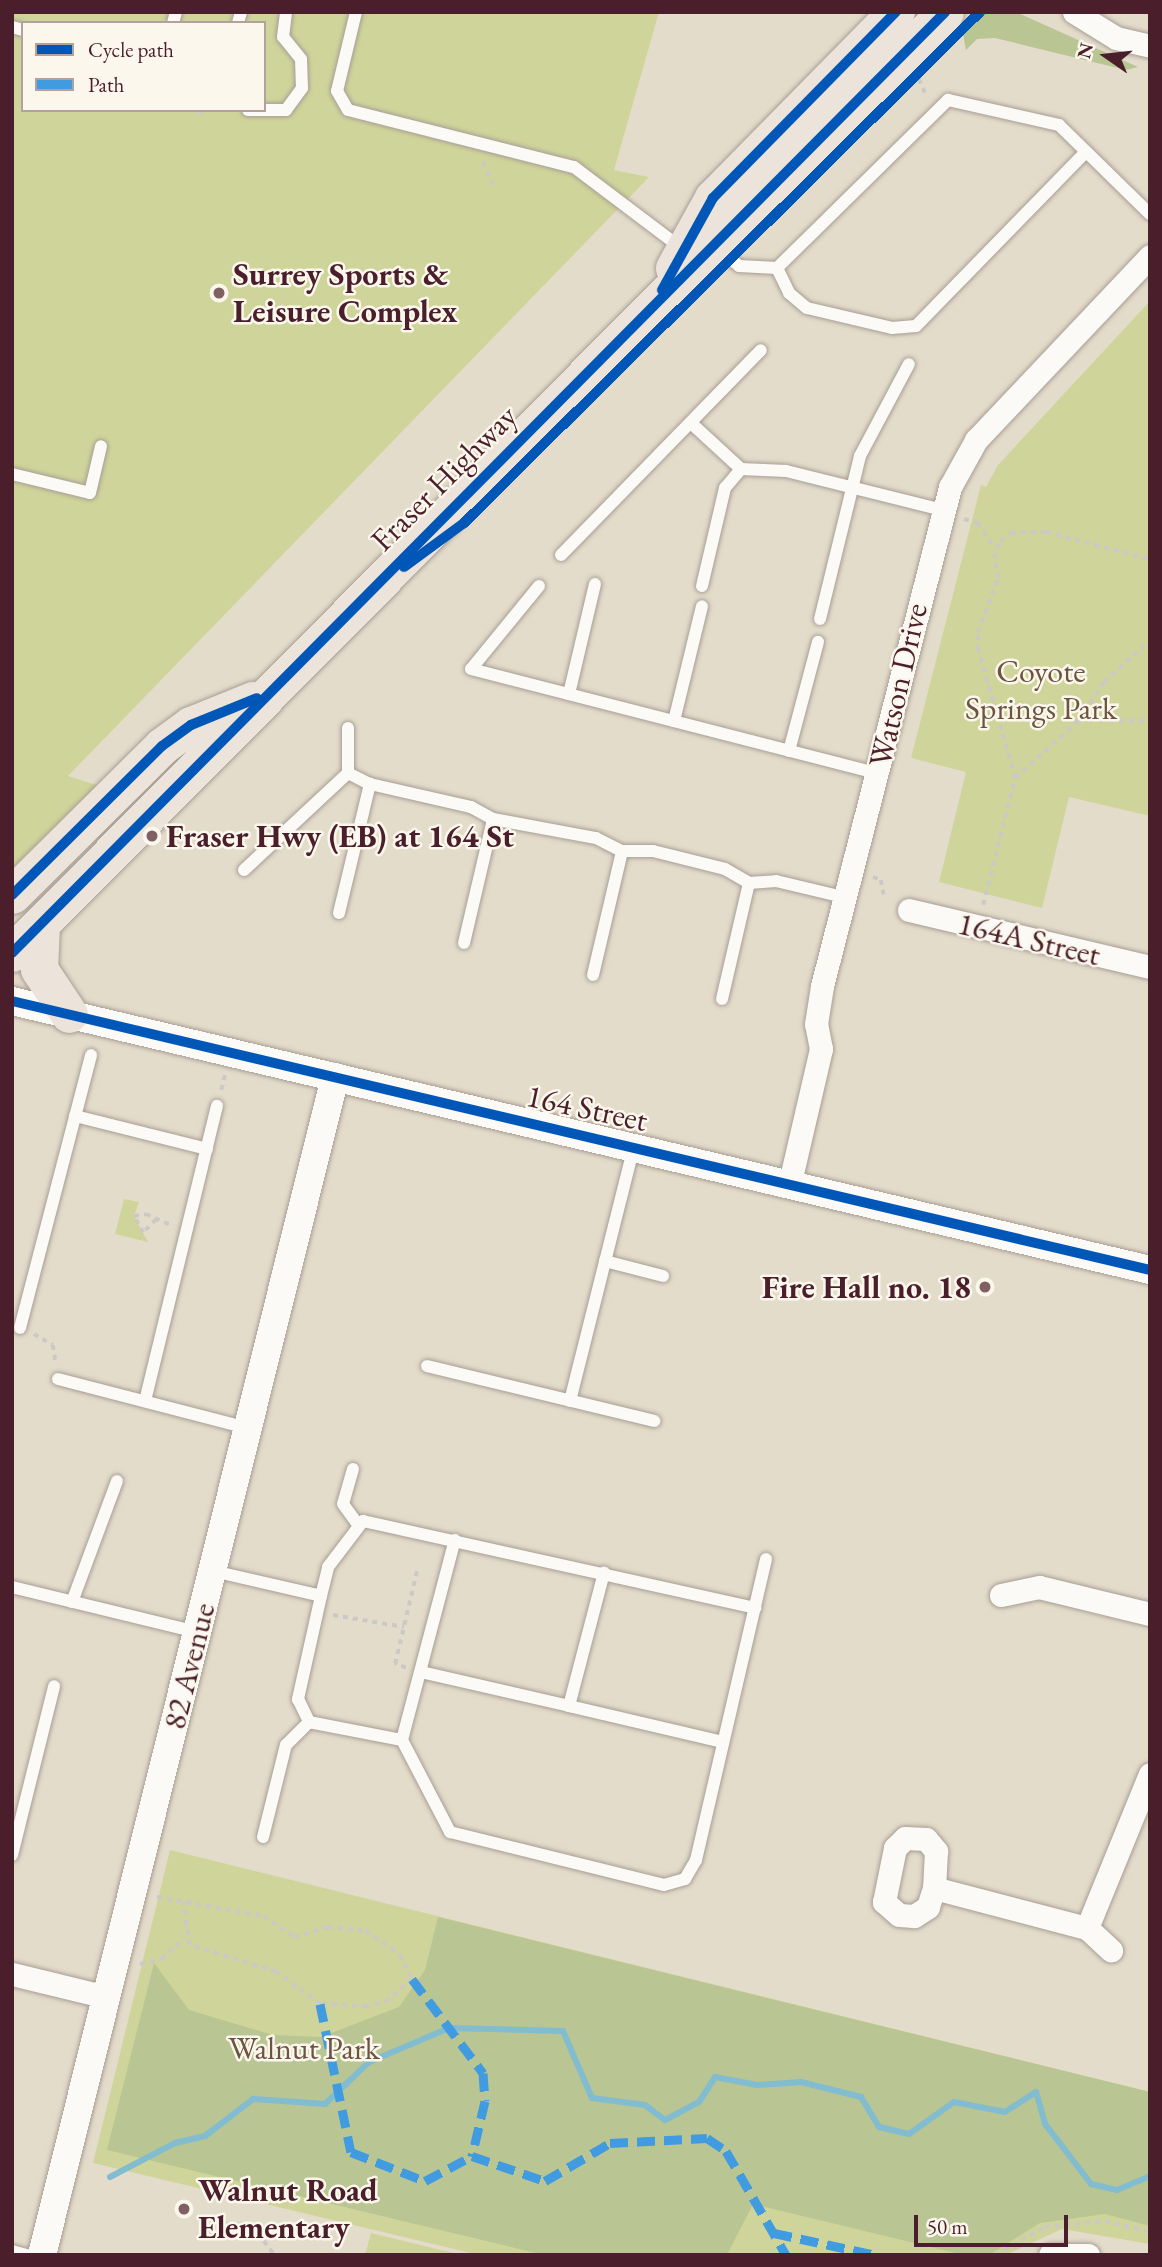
<!DOCTYPE html>
<html>
<head>
<meta charset="utf-8">
<style>
	body { margin:0 }
	#map { position:relative; width:1162px; height:2267px; overflow:hidden; background:#e4dcca; font-family:"EB Garamond",serif }
	div>[style] { position:absolute }
	[style*='--x'] { left:calc(var(--x)*1px); top:calc(var(--y)*1px); width:calc(var(--w)*1px); rotate:calc(var(--a)*1deg) }
	.green>* { inset:0; background:#cfd59a }
	.forest>* { inset:0; background:#b9c592 }
	.stream>* { height:6px; margin:-3px; padding:0 3px; transform-origin:3px; border-radius:3px; background:#81bcd0 }
	.path>* { height:3.5px; margin-top:-1.75px; transform-origin:0; background:repeating-linear-gradient(90deg,#ccc8c5 0 5px,transparent 0 10px) }
	.roads { filter:drop-shadow(0 0 2px #a89e96) drop-shadow(0 0 2px #a89e96) }
	.service>* { height:12px; margin:-6px; padding:0 6px; transform-origin:6px; border-radius:6px; background:#fbfaf7 }
	.minor>* { height:23px; margin:-11.5px; padding:0 11.5px; transform-origin:11.5px; border-radius:11.5px; background:#fbfaf7 }
	.tertiary>* { height:28px; margin:-14px; padding:0 14px; transform-origin:14px; border-radius:14px; background:#fbfaf7 }
	.primary>* { height:37px; margin:-18.5px; padding:0 18.5px; transform-origin:18.5px; border-radius:18.5px; background:#ece4db }
	.quiet>* { height:9px; margin-top:-4.5px; transform-origin:0; background:repeating-linear-gradient(90deg,#409be1 0 18px,transparent 0 27px) }
	.cycleway>* { height:10px; margin:-5px; padding:0 5px; transform-origin:5px; border-radius:5px; background:#0057b8 }
	.dots>* { width:19px; height:19px; translate:-50% -50%; box-sizing:border-box; border:4px solid #fbf7ec; border-radius:50% }
	span { translate:-50% -50%; white-space:nowrap; text-align:center; line-height:1.15; -webkit-text-stroke:5px #fbf7ec; paint-order:stroke }
	.poi-label { font-size:32px; color:#4a1f2b; font-weight:700 }
	.left { translate:0 -50%; text-align:left }
	.right { translate:-100% -50%; text-align:right }
	.street-label { font-size:32px; color:#4a1f2b }
	.park-label { font-size:32px; color:#6d5440 }
	.frame { position:absolute; inset:0; border:14px solid #4a1f2b; pointer-events:none }
	.legend { position:absolute; left:21px; top:21px; width:245px; height:91px; box-sizing:border-box; background:#fbf7ec; border:2px solid #b4a19f; margin:0; padding:9px 12px; list-style:none; font-size:21px; color:#4a1f2b }
	.legend li { display:flex; align-items:center; gap:14px; height:35px }
	.legend b { width:35px; border:2px solid #b4a19f }
	.north { position:absolute; left:1071px; top:21px; width:70px; height:70px; -webkit-text-stroke:5px #fbf7ec; paint-order:stroke; rotate:284deg; font-size:19px; font-weight:700; line-height:28px; text-align:center; color:#4a1f2b }
	.north::after { content:''; display:block; margin:auto; width:24px; height:32px; background:#4a1f2b; clip-path:polygon(50% 0,100% 100%,50% 72%,0 100%) }
	.scale { position:absolute; left:914px; top:2215px; width:154px; height:32px; box-sizing:border-box; border:4px solid #4a1f2b; border-top:0; padding-left:9px; font-size:21px; line-height:24px; white-space:nowrap; color:#4a1f2b; -webkit-text-stroke:5px #fbf7ec; paint-order:stroke }
</style>
</head>
<body>
<div id="map">
	<div class="green">
		<i style="clip-path:polygon(evenodd,12px 12px,659px 12px,614px 170px,649px 177px,68px 776px,99px 786px,12px 872px,12px 12px,23px 23px,264px 23px,264px 110px,23px 110px,23px 23px)"></i>
		<i style="clip-path:polygon(1150px 301px,1150px 816px,1069px 797px,1042px 908px,939px 882px,966px 772px,911px 758px,981px 485px,986px 487px,998px 465px)"></i>
		<i style="clip-path:polygon(124px 1199px,139px 1202px,134px 1216px,148px 1242px,115px 1234px)"></i>
		<i style="clip-path:polygon(170px 1850px,1150px 2092px,1150px 2244px,1062px 2229px,1006px 2255px,479px 2255px,93px 2163px)"></i>
		<i style="clip-path:polygon(371px 2233px,462px 2255px,365px 2255px)"></i>
	</div>
	<div class="forest">
		<i style="clip-path:polygon(987px 12px,1016px 12px,1138px 67px,1126px 70px,995px 38px,977px 39px,966px 50px,963px 34px)"></i>
		<i style="clip-path:polygon(438px 1917px,1150px 2092px,1150px 2226px,1105px 2214px,1040px 2223px,989px 2255px,964px 2255px,753px 2204px,727px 2255px,544px 2255px,107px 2150px,154px 1963px,189px 2010px,273px 2035px,321px 2037px,399px 2007px,425px 1970px)"></i>
	</div>
	<div class="stream">
		<i style="--x:110;--y:2177;--w:73;--a:-27.6"></i>
		<i style="--x:175;--y:2143;--w:31;--a:-13"></i>
		<i style="--x:205;--y:2136;--w:61;--a:-37.6"></i>
		<i style="--x:253;--y:2099;--w:72;--a:4"></i>
		<i style="--x:325;--y:2104;--w:61;--a:-43.7"></i>
		<i style="--x:369;--y:2062;--w:87;--a:-23"></i>
		<i style="--x:449;--y:2028;--w:114;--a:1.5"></i>
		<i style="--x:563;--y:2031;--w:73;--a:66.6"></i>
		<i style="--x:592;--y:2098;--w:53;--a:7.5"></i>
		<i style="--x:645;--y:2105;--w:25;--a:37"></i>
		<i style="--x:665;--y:2120;--w:38;--a:-28"></i>
		<i style="--x:699;--y:2102;--w:30;--a:-57"></i>
		<i style="--x:715;--y:2077;--w:43;--a:10.8"></i>
		<i style="--x:757;--y:2085;--w:44;--a:-3.9"></i>
		<i style="--x:801;--y:2082;--w:62;--a:14"></i>
		<i style="--x:861;--y:2097;--w:35;--a:59"></i>
		<i style="--x:879;--y:2127;--w:31;--a:13"></i>
		<i style="--x:909;--y:2134;--w:55;--a:-35.4"></i>
		<i style="--x:954;--y:2102;--w:52;--a:11.1"></i>
		<i style="--x:1005;--y:2112;--w:37;--a:-33"></i>
		<i style="--x:1036;--y:2092;--w:33;--a:74"></i>
		<i style="--x:1045;--y:2124;--w:76;--a:52.5"></i>
		<i style="--x:1091;--y:2184;--w:27;--a:13"></i>
		<i style="--x:1117;--y:2190;--w:36;--a:-23"></i>
	</div>
	<div class="path">
		<i style="--x:919;--y:79;--w:20;--a:66"></i>
		<i style="--x:200;--y:115;--w:5;--a:-79"></i>
		<i style="--x:483;--y:162;--w:25;--a:67"></i>
		<i style="--x:964;--y:519;--w:15;--a:16"></i>
		<i style="--x:978;--y:523;--w:30;--a:56"></i>
		<i style="--x:1079;--y:720;--w:45;--a:-56.7"></i>
		<i style="--x:1104;--y:682;--w:62;--a:-42.4"></i>
		<i style="--x:1015;--y:778;--w:133;--a:-106.1"></i>
		<i style="--x:978;--y:650;--w:18;--a:-90"></i>
		<i style="--x:978;--y:632;--w:58;--a:-69.7"></i>
		<i style="--x:998;--y:578;--w:20;--a:-101"></i>
		<i style="--x:994;--y:558;--w:18;--a:-71"></i>
		<i style="--x:1000;--y:541;--w:14;--a:-36"></i>
		<i style="--x:1011;--y:533;--w:35;--a:-2"></i>
		<i style="--x:1046;--y:532;--w:107;--a:14.6"></i>
		<i style="--x:873;--y:877;--w:9;--a:21"></i>
		<i style="--x:881;--y:880;--w:15;--a:79"></i>
		<i style="--x:983;--y:905;--w:131;--a:-75.9"></i>
		<i style="--x:1015;--y:778;--w:86;--a:-42.2"></i>
		<i style="--x:1079;--y:720;--w:71;--a:0.8"></i>
		<i style="--x:221;--y:1090;--w:16;--a:-76"></i>
		<i style="--x:156;--y:1220;--w:18;--a:135"></i>
		<i style="--x:143;--y:1233;--w:19;--a:-118"></i>
		<i style="--x:134;--y:1216;--w:12;--a:-9"></i>
		<i style="--x:146;--y:1214;--w:27;--a:24"></i>
		<i style="--x:34;--y:1334;--w:22;--a:30"></i>
		<i style="--x:53;--y:1345;--w:19;--a:81"></i>
		<i style="--x:333;--y:1615;--w:72;--a:9.6"></i>
		<i style="--x:406;--y:1668;--w:12;--a:-160"></i>
		<i style="--x:395;--y:1664;--w:97;--a:-76.8"></i>
		<i style="--x:157;--y:1897;--w:109;--a:10.1"></i>
		<i style="--x:264;--y:1916;--w:37;--a:35"></i>
		<i style="--x:294;--y:1937;--w:35;--a:-16"></i>
		<i style="--x:328;--y:1927;--w:38;--a:6"></i>
		<i style="--x:366;--y:1931;--w:42;--a:35.2"></i>
		<i style="--x:400;--y:1955;--w:27;--a:63"></i>
		<i style="--x:412;--y:1979;--w:31;--a:138"></i>
		<i style="--x:389;--y:2000;--w:23;--a:162"></i>
		<i style="--x:367;--y:2007;--w:47;--a:-176.3"></i>
		<i style="--x:320;--y:2004;--w:54;--a:-144"></i>
		<i style="--x:276;--y:1972;--w:91;--a:-162.8"></i>
		<i style="--x:189;--y:1945;--w:42;--a:-98.1"></i>
		<i style="--x:140;--y:1964;--w:22;--a:-13"></i>
		<i style="--x:161;--y:1959;--w:31;--a:-42"></i>
		<i style="--x:226;--y:2224;--w:26;--a:2"></i>
		<i style="--x:252;--y:2225;--w:38;--a:53"></i>
		<i style="--x:995;--y:2255;--w:57;--a:-29.2"></i>
		<i style="--x:1045;--y:2227;--w:60;--a:-5.7"></i>
		<i style="--x:1105;--y:2221;--w:46;--a:13.7"></i>
	</div>
	<div class="roads">
		<div class="service">
			<i style="--x:356;--y:12;--w:81;--a:103.5"></i>
			<i style="--x:337;--y:91;--w:22;--a:60"></i>
			<i style="--x:348;--y:110;--w:233;--a:14.2"></i>
			<i style="--x:574;--y:167;--w:134;--a:37.1"></i>
			<i style="--x:173;--y:23;--w:11;--a:-75"></i>
			<i style="--x:238;--y:23;--w:11;--a:-75"></i>
			<i style="--x:12;--y:27;--w:11;--a:15"></i>
			<i style="--x:248;--y:110;--w:38;--a:0"></i>
			<i style="--x:286;--y:110;--w:27;--a:-54"></i>
			<i style="--x:302;--y:88;--w:29;--a:-92"></i>
			<i style="--x:301;--y:59;--w:28;--a:-129"></i>
			<i style="--x:283;--y:37;--w:25;--a:-83"></i>
			<i style="--x:717;--y:248;--w:28;--a:39"></i>
			<i style="--x:739;--y:266;--w:38;--a:3"></i>
			<i style="--x:777;--y:268;--w:240;--a:-44.5"></i>
			<i style="--x:948;--y:100;--w:114;--a:12.7"></i>
			<i style="--x:1059;--y:125;--w:127;--a:44.4"></i>
			<i style="--x:777;--y:268;--w:28;--a:64"></i>
			<i style="--x:789;--y:293;--w:23;--a:40"></i>
			<i style="--x:807;--y:308;--w:87;--a:13.2"></i>
			<i style="--x:892;--y:328;--w:24;--a:-5"></i>
			<i style="--x:916;--y:326;--w:242;--a:-45.7"></i>
			<i style="--x:691;--y:423;--w:68;--a:42.6"></i>
			<i style="--x:12;--y:474;--w:80;--a:13.7"></i>
			<i style="--x:90;--y:493;--w:48;--a:-76.8"></i>
			<i style="--x:561;--y:555;--w:286;--a:-45.7"></i>
			<i style="--x:539;--y:586;--w:107;--a:129.3"></i>
			<i style="--x:471;--y:669;--w:419;--a:14.4"></i>
			<i style="--x:702;--y:586;--w:101;--a:-76.8"></i>
			<i style="--x:725;--y:488;--w:25;--a:-50"></i>
			<i style="--x:741;--y:469;--w:45;--a:2.5"></i>
			<i style="--x:786;--y:471;--w:162;--a:14"></i>
			<i style="--x:820;--y:619;--w:168;--a:-76.2"></i>
			<i style="--x:860;--y:456;--w:104;--a:-62"></i>
			<i style="--x:569;--y:694;--w:113;--a:-76.7"></i>
			<i style="--x:674;--y:721;--w:118;--a:-76.3"></i>
			<i style="--x:348;--y:728;--w:45;--a:90"></i>
			<i style="--x:348;--y:773;--w:25;--a:27"></i>
			<i style="--x:370;--y:784;--w:104;--a:12.8"></i>
			<i style="--x:471;--y:807;--w:25;--a:29"></i>
			<i style="--x:493;--y:819;--w:105;--a:10.5"></i>
			<i style="--x:596;--y:838;--w:29;--a:27"></i>
			<i style="--x:622;--y:851;--w:31;--a:0"></i>
			<i style="--x:653;--y:851;--w:74;--a:14"></i>
			<i style="--x:725;--y:869;--w:28;--a:30"></i>
			<i style="--x:749;--y:883;--w:27;--a:-4"></i>
			<i style="--x:776;--y:881;--w:69;--a:13.4"></i>
			<i style="--x:789;--y:751;--w:113;--a:-75.1"></i>
			<i style="--x:244;--y:870;--w:142;--a:-43"></i>
			<i style="--x:339;--y:913;--w:133;--a:-76.5"></i>
			<i style="--x:464;--y:943;--w:127;--a:-76.8"></i>
			<i style="--x:593;--y:975;--w:127;--a:-76.8"></i>
			<i style="--x:722;--y:999;--w:119;--a:-76.9"></i>
			<i style="--x:75;--y:1116;--w:136;--a:14"></i>
			<i style="--x:605;--y:1261;--w:60;--a:14.5"></i>
			<i style="--x:20;--y:1328;--w:282;--a:-75.4"></i>
			<i style="--x:427;--y:1366;--w:234;--a:13.6"></i>
			<i style="--x:58;--y:1379;--w:196;--a:14.5"></i>
			<i style="--x:145;--y:1401;--w:304;--a:-76.3"></i>
			<i style="--x:570;--y:1401;--w:263;--a:-75.9"></i>
			<i style="--x:353;--y:1469;--w:36;--a:106"></i>
			<i style="--x:343;--y:1504;--w:27;--a:54"></i>
			<i style="--x:213;--y:1571;--w:111;--a:13"></i>
			<i style="--x:321;--y:1596;--w:106;--a:102.6"></i>
			<i style="--x:298;--y:1699;--w:25;--a:64"></i>
			<i style="--x:309;--y:1722;--w:95;--a:11"></i>
			<i style="--x:402;--y:1740;--w:104;--a:62.4"></i>
			<i style="--x:450;--y:1832;--w:220;--a:13.9"></i>
			<i style="--x:664;--y:1885;--w:22;--a:-16"></i>
			<i style="--x:685;--y:1879;--w:22;--a:-60"></i>
			<i style="--x:696;--y:1860;--w:309;--a:-76.9"></i>
			<i style="--x:12;--y:1587;--w:190;--a:13.7"></i>
			<i style="--x:321;--y:1596;--w:30;--a:-76"></i>
			<i style="--x:328;--y:1567;--w:58;--a:-52.7"></i>
			<i style="--x:363;--y:1521;--w:402;--a:12.5"></i>
			<i style="--x:72;--y:1602;--w:129;--a:-69.6"></i>
			<i style="--x:421;--y:1672;--w:152;--a:12.9"></i>
			<i style="--x:569;--y:1706;--w:138;--a:-75.3"></i>
			<i style="--x:569;--y:1706;--w:158;--a:13.2"></i>
			<i style="--x:402;--y:1740;--w:207;--a:-75.2"></i>
			<i style="--x:263;--y:1837;--w:95;--a:-76"></i>
			<i style="--x:286;--y:1745;--w:33;--a:-45"></i>
			<i style="--x:12;--y:1855;--w:174;--a:-76"></i>
			<i style="--x:12;--y:2251;--w:16;--a:15"></i>
		</div>
		<div class="minor">
			<i style="--x:1074;--y:12;--w:49;--a:31.8"></i>
			<i style="--x:1116;--y:38;--w:35;--a:13"></i>
			<i style="--x:909;--y:910;--w:248;--a:13.3"></i>
			<i style="--x:790;--y:1182;--w:137;--a:-76.9"></i>
			<i style="--x:821;--y:1049;--w:25;--a:-101"></i>
			<i style="--x:816;--y:1024;--w:38;--a:-81"></i>
			<i style="--x:822;--y:986;--w:515;--a:-75.61"></i>
			<i style="--x:950;--y:487;--w:54;--a:-61"></i>
			<i style="--x:976;--y:440;--w:253;--a:-46.6"></i>
			<i style="--x:1001;--y:1595;--w:39;--a:-12"></i>
			<i style="--x:1039;--y:1587;--w:114;--a:13.7"></i>
			<i style="--x:934;--y:1888;--w:20;--a:108"></i>
			<i style="--x:928;--y:1907;--w:17;--a:147"></i>
			<i style="--x:914;--y:1916;--w:15;--a:-176"></i>
			<i style="--x:899;--y:1915;--w:20;--a:-139"></i>
			<i style="--x:884;--y:1902;--w:55;--a:-78.5"></i>
			<i style="--x:895;--y:1848;--w:14;--a:-45"></i>
			<i style="--x:905;--y:1838;--w:21;--a:3"></i>
			<i style="--x:926;--y:1839;--w:16;--a:50"></i>
			<i style="--x:936;--y:1851;--w:37;--a:93"></i>
			<i style="--x:934;--y:1888;--w:158;--a:14.7"></i>
			<i style="--x:1087;--y:1928;--w:33;--a:43"></i>
			<i style="--x:1087;--y:1928;--w:166;--a:-67.8"></i>
			<i style="--x:12;--y:1974;--w:97;--a:13.7"></i>
			<i style="--x:1050;--y:2255;--w:38;--a:0"></i>
		</div>
		<div class="tertiary">
			<i style="--x:12;--y:1001;--w:1169;--a:13.3"></i>
			<i style="--x:42;--y:2255;--w:1214;--a:-76.03"></i>
		</div>
		<div class="primary">
			<i style="--x:674;--y:268;--w:80;--a:-60.9"></i>
			<i style="--x:713;--y:198;--w:261;--a:-45.5"></i>
			<i style="--x:12;--y:895;--w:211;--a:-44.8"></i>
			<i style="--x:162;--y:746;--w:36;--a:-36"></i>
			<i style="--x:191;--y:725;--w:67;--a:-22"></i>
			<i style="--x:41;--y:924;--w:45;--a:92.5"></i>
			<i style="--x:39;--y:969;--w:54;--a:56.3"></i>
			<i style="--x:12;--y:953;--w:1325;--a:-45.24"></i>
		</div>
	</div>
	<div class="quiet">
		<i style="--x:412;--y:1979;--w:118;--a:52.9"></i>
		<i style="--x:483;--y:2073;--w:28;--a:86"></i>
		<i style="--x:485;--y:2101;--w:57;--a:103.3"></i>
		<i style="--x:472;--y:2156;--w:77;--a:18.9"></i>
		<i style="--x:545;--y:2181;--w:75;--a:-30.3"></i>
		<i style="--x:610;--y:2143;--w:97;--a:-3"></i>
		<i style="--x:707;--y:2138;--w:23;--a:34"></i>
		<i style="--x:726;--y:2151;--w:120;--a:60"></i>
		<i style="--x:320;--y:2004;--w:151;--a:78.2"></i>
		<i style="--x:351;--y:2152;--w:79;--a:21.4"></i>
		<i style="--x:425;--y:2181;--w:53;--a:-28"></i>
		<i style="--x:774;--y:2233;--w:104;--a:12.2"></i>
	</div>
	<div class="cycleway">
		<i style="--x:662;--y:290;--w:105;--a:-61"></i>
		<i style="--x:713;--y:198;--w:261;--a:-45.5"></i>
		<i style="--x:404;--y:567;--w:74;--a:-36.3"></i>
		<i style="--x:464;--y:523;--w:726;--a:-44.72"></i>
		<i style="--x:12;--y:895;--w:211;--a:-44.8"></i>
		<i style="--x:162;--y:746;--w:36;--a:-36"></i>
		<i style="--x:191;--y:725;--w:71;--a:-22.2"></i>
		<i style="--x:12;--y:953;--w:1325;--a:-45.24"></i>
		<i style="--x:12;--y:1001;--w:1169;--a:13.3"></i>
	</div>
	<div class="dots">
		<i style="left:219px;top:293px;background:#806163"></i>
		<i style="left:152px;top:836px;background:#806163"></i>
		<i style="left:985px;top:1287px;background:#806163"></i>
		<i style="left:184px;top:2209px;background:#806163"></i>
	</div>
	<div class="poi-label">
		<span class="left" style="left:233px;top:293px">Surrey Sports &amp;<br>Leisure Complex</span>
		<span class="left" style="left:166px;top:836px">Fraser Hwy (EB) at 164 St</span>
		<span class="right" style="left:971px;top:1287px">Fire Hall no. 18</span>
		<span class="left" style="left:198px;top:2209px">Walnut Road<br>Elementary</span>
	</div>
	<div class="street-label">
		<span style="left:444px;top:478px;rotate:-45deg">Fraser Highway</span>
		<span style="left:898px;top:685px;rotate:-77deg">Watson Drive</span>
		<span style="left:1029px;top:939px;rotate:13deg">164A Street</span>
		<span style="left:587px;top:1108px;rotate:12deg">164 Street</span>
		<span style="left:189px;top:1666px;rotate:-76deg">82 Avenue</span>
	</div>
	<div class="park-label">
		<span style="left:1041px;top:690px">Coyote<br>Springs Park</span>
		<span style="left:304px;top:2048px">Walnut Park</span>
	</div>
	<div class="frame"></div>
	<ul class="legend">
	<li><b style="height:9px;background:#0057b8"></b>Cycle path</li>
	<li><b style="height:9px;background:#409be1"></b>Path</li>
	</ul>
	<div class="north">N</div>
	<div class="scale">50 m</div>
</div>
</body>
</html>
